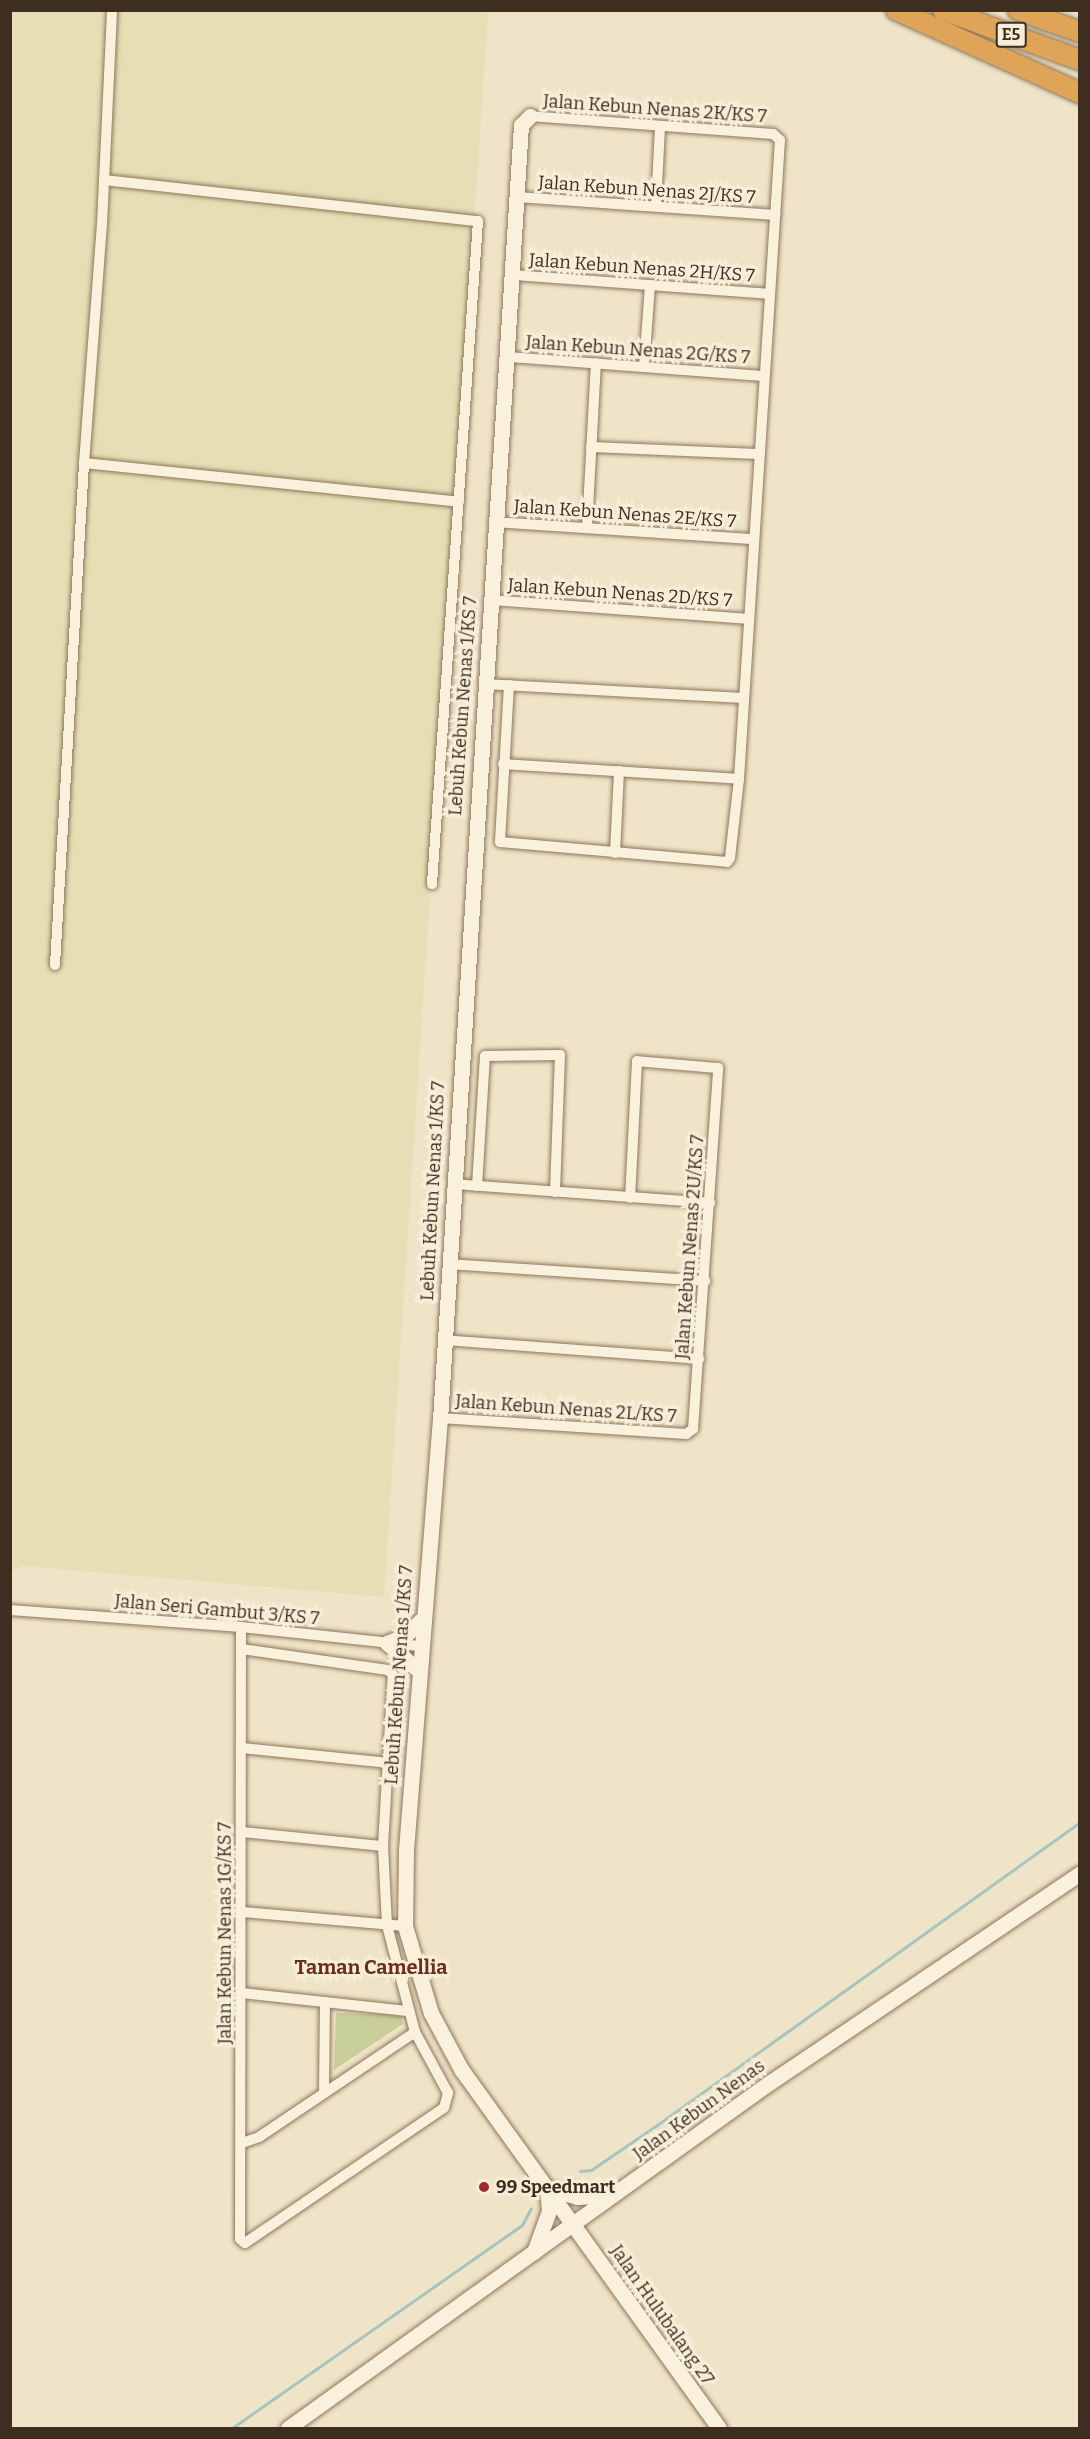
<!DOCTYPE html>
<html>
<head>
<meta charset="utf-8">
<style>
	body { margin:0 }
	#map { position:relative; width:1090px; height:2439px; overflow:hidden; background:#f0e4c8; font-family:Bitter,serif }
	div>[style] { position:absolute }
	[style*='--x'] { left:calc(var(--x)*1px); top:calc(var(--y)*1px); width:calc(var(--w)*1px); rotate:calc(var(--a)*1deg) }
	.farmland>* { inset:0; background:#e6deb5 }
	.green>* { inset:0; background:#c9cf9b }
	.stream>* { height:3px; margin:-1.5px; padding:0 1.5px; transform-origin:1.5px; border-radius:1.5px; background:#a9c4bc }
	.roads { filter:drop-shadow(0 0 2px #8d765c) drop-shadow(0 0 2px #8d765c) }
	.street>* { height:10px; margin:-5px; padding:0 5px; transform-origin:5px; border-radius:5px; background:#faf1dc }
	.secondary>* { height:15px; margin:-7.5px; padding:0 7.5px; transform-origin:7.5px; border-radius:7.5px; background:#faf1dc }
	.highway>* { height:20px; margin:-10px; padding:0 10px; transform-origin:10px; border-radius:10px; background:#e0a458 }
	.dots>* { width:16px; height:16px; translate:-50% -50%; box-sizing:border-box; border:3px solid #f7eed8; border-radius:50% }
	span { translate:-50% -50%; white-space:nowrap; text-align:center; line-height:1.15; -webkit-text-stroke:6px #f7eed8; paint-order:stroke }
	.shield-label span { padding:2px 4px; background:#f7eed8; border:2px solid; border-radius:4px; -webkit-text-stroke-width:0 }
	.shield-label { font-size:16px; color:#3d2e20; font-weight:700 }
	.street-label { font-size:18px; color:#3d2e20 }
	.poi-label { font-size:18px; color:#3d2e20; font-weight:700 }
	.left { translate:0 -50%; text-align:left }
	.neighbourhood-label { font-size:20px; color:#6b2e1e; font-weight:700 }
	.frame { position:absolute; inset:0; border:12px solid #3d2e20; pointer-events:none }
</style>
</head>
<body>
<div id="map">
	<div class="farmland">
		<i style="clip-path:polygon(11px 11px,488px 11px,384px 1597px,23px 1566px,11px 1571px)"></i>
	</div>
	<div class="green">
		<i style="clip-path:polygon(336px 2013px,401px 2015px,403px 2024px,334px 2070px)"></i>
	</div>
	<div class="stream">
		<i style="--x:580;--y:2171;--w:11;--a:-5"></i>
		<i style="--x:591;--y:2170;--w:80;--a:-34.3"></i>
		<i style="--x:657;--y:2125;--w:520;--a:-35.61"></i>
		<i style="--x:232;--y:2428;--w:354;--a:-35"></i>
		<i style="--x:522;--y:2225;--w:19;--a:-62"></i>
	</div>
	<div class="roads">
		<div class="street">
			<i style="--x:104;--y:180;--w:376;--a:6.3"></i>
			<i style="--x:478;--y:221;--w:665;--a:93.97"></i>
			<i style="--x:517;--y:197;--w:259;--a:4"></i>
			<i style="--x:656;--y:206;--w:80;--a:-87.1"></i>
			<i style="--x:513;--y:275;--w:257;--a:4.2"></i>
			<i style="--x:509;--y:357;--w:256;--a:4.3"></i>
			<i style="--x:644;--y:367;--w:82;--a:-85.8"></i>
			<i style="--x:591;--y:447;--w:167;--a:2.4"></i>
			<i style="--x:84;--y:463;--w:377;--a:5.9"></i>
			<i style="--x:495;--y:522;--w:259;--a:3.8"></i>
			<i style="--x:587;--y:528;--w:165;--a:-86.9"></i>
			<i style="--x:490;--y:600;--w:259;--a:4.2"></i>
			<i style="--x:484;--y:684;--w:259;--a:3.1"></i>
			<i style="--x:509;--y:685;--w:157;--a:93.3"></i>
			<i style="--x:500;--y:842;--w:228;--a:5"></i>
			<i style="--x:727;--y:862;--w:5;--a:-53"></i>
			<i style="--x:730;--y:858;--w:80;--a:-83.5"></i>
			<i style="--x:739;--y:779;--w:640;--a:-86.33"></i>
			<i style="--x:780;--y:140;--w:9;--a:-139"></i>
			<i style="--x:773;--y:134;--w:244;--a:-175.8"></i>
			<i style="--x:503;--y:764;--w:236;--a:3.6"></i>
			<i style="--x:615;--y:853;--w:82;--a:-87.2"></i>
			<i style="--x:55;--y:965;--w:503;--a:-86.69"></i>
			<i style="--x:84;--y:463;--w:240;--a:-85.7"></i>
			<i style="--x:102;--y:224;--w:214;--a:-87.3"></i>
			<i style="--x:453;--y:1184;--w:258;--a:4.2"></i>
			<i style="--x:477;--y:1186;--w:130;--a:-86.5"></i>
			<i style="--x:485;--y:1056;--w:75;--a:-0.8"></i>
			<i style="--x:560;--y:1055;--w:137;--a:92.1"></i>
			<i style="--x:449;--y:1264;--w:257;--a:3.8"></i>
			<i style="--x:443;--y:1340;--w:257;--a:4.2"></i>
			<i style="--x:440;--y:1418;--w:247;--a:3.7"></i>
			<i style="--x:686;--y:1434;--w:9;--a:-36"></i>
			<i style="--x:693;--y:1429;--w:362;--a:-86"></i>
			<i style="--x:718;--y:1068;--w:81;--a:-175.1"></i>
			<i style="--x:637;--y:1061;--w:137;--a:92.9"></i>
			<i style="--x:10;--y:1610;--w:232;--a:4.2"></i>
			<i style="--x:241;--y:1627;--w:179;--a:6.1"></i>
			<i style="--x:241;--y:1627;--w:612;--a:90.09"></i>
			<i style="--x:240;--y:2239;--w:6;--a:39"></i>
			<i style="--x:245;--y:2243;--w:240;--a:-34.2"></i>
			<i style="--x:444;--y:2108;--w:16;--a:-75"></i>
			<i style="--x:448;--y:2093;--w:69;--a:-118.4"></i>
			<i style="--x:415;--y:2032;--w:111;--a:-104.7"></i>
			<i style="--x:387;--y:1925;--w:79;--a:-92.9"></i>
			<i style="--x:383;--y:1846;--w:171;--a:-86.7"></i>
			<i style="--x:393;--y:1675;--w:7;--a:-135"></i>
			<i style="--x:388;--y:1670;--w:148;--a:-171.8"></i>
			<i style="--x:242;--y:1748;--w:148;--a:5.8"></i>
			<i style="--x:242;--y:1832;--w:142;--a:5.7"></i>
			<i style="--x:242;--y:1912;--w:164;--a:4.9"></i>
			<i style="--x:242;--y:1993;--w:168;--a:6.2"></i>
			<i style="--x:324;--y:2093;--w:91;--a:-89.4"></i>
			<i style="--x:242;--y:2143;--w:18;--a:-19"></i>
			<i style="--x:259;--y:2137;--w:188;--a:-33.9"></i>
		</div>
		<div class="secondary">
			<i style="--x:530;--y:116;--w:13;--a:135"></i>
			<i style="--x:521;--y:125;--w:1296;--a:93.58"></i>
			<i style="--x:440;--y:1418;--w:432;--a:94.5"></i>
			<i style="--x:406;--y:1849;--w:77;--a:90.7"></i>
			<i style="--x:405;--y:1926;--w:91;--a:73.4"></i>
			<i style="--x:431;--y:2013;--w:64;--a:61.8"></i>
			<i style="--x:461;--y:2069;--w:442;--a:54.3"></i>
			<i style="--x:387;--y:1643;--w:41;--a:41.1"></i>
			<i style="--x:387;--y:1643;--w:21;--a:-23"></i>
			<i style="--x:406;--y:1635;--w:21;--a:-45"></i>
			<i style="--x:546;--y:2188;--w:32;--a:16"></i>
			<i style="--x:577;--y:2197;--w:34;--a:-3"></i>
			<i style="--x:534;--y:2252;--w:44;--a:-69.9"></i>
			<i style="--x:549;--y:2211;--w:22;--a:-95"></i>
			<i style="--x:288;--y:2428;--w:592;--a:-35.65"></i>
			<i style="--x:769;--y:2083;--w:375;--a:-34"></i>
		</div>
		<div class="highway">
			<i style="--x:896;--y:10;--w:202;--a:24.3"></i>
			<i style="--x:943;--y:10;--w:146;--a:20.1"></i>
			<i style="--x:1018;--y:10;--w:66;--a:19.5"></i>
		</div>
	</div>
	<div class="dots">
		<i style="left:484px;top:2187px;background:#9e2a2b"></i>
	</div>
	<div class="shield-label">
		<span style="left:1011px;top:35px">E5</span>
	</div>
	<div class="street-label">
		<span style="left:655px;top:109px;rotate:4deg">Jalan Kebun Nenas 2K/KS 7</span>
		<span style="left:647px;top:190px;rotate:4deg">Jalan Kebun Nenas 2J/KS 7</span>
		<span style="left:642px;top:268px;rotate:4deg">Jalan Kebun Nenas 2H/KS 7</span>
		<span style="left:638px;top:350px;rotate:4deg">Jalan Kebun Nenas 2G/KS 7</span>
		<span style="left:625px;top:514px;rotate:4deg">Jalan Kebun Nenas 2E/KS 7</span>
		<span style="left:620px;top:593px;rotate:4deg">Jalan Kebun Nenas 2D/KS 7</span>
		<span style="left:463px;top:706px;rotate:-86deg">Lebuh Kebun Nenas 1/KS 7</span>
		<span style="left:433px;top:1191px;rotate:-87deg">Lebuh Kebun Nenas 1/KS 7</span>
		<span style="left:690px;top:1247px;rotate:-86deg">Jalan Kebun Nenas 2U/KS 7</span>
		<span style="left:566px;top:1409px;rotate:4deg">Jalan Kebun Nenas 2L/KS 7</span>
		<span style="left:217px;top:1610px;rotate:5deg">Jalan Seri Gambut 3/KS 7</span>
		<span style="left:399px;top:1675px;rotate:-86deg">Lebuh Kebun Nenas 1/KS 7</span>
		<span style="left:225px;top:1933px;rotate:-90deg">Jalan Kebun Nenas 1G/KS 7</span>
		<span style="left:699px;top:2110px;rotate:-36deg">Jalan Kebun Nenas</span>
		<span style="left:662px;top:2315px;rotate:55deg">Jalan Hulubalang 27</span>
	</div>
	<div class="poi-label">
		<span class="left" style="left:496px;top:2187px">99 Speedmart</span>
	</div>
	<div class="neighbourhood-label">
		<span style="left:371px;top:1967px">Taman Camellia</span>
	</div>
	<div class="frame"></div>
</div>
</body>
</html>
